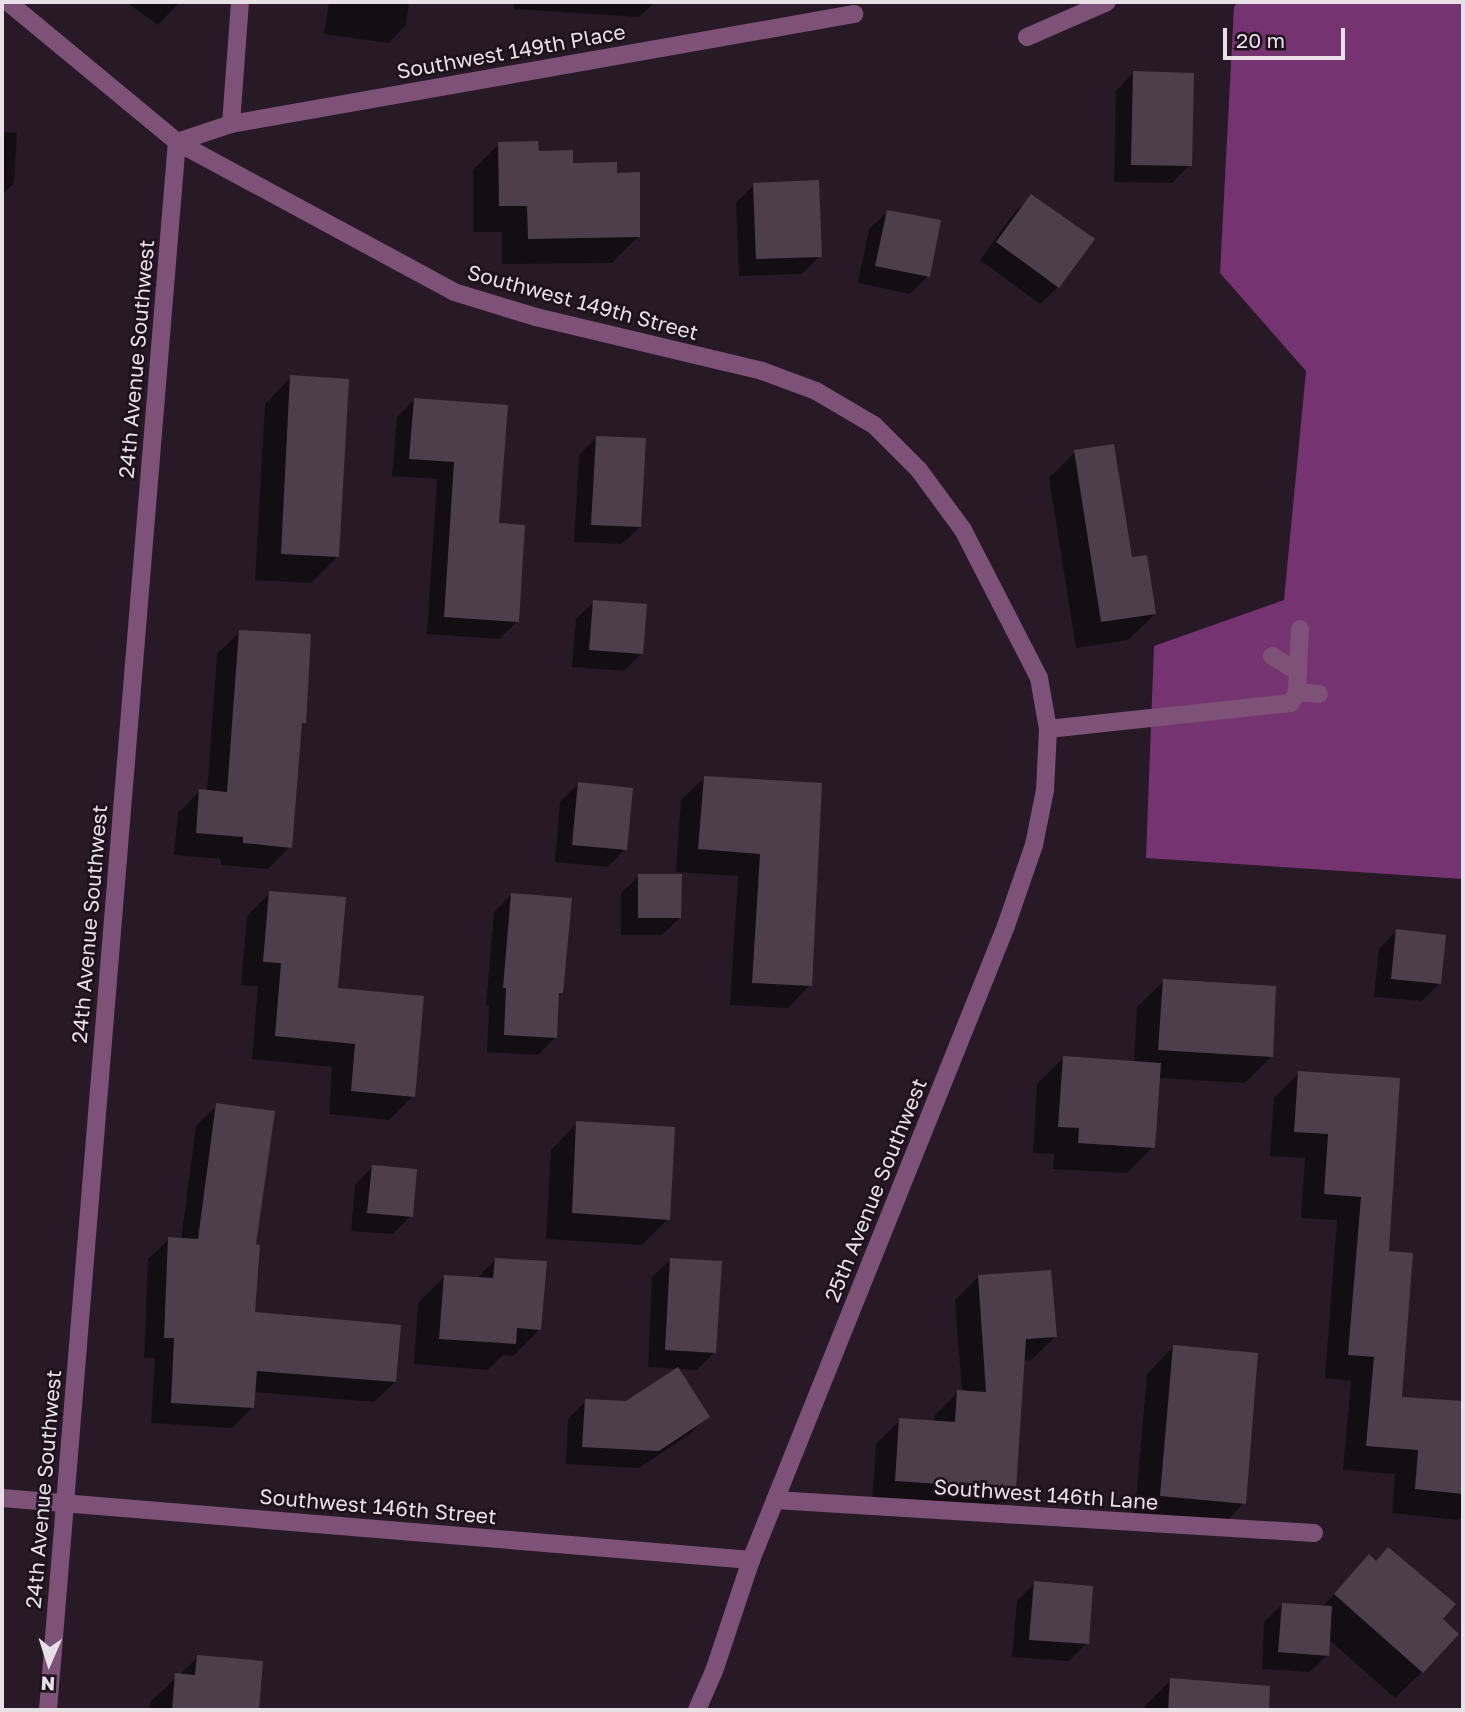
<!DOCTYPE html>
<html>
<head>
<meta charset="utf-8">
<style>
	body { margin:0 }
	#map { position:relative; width:1465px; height:1712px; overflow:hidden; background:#271a26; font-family:"Golos Text",sans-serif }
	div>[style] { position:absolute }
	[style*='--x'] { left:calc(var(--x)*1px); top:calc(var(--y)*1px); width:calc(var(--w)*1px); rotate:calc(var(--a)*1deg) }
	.forest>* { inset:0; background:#763371 }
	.shadow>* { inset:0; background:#0007 }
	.building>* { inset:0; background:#4d3e4c }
	.minor>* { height:18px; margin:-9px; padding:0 9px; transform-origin:9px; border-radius:9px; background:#7e5179 }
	span { translate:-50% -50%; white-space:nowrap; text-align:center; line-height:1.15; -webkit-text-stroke:5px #1d111c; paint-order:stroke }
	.street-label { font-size:21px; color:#e8dfe7 }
	.frame { position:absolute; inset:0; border:4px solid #e8dfe7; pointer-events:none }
	.north { position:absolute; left:14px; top:1628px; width:70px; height:70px; -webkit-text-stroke:5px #1d111c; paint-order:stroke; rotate:183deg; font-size:19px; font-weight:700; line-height:28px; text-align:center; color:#e8dfe7 }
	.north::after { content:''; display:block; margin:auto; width:24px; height:32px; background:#e8dfe7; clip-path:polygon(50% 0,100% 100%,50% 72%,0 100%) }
	.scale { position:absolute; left:1223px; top:28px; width:122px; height:32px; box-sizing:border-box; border:4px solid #e8dfe7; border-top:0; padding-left:9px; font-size:21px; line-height:24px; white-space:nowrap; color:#e8dfe7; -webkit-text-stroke:5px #1d111c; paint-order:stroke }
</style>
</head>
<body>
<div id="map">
	<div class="forest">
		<i style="clip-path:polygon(1238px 2px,1463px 2px,1463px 879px,1146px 858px,1154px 646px,1284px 600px,1306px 371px,1220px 273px,1234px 7px)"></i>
	</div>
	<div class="shadow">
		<i style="clip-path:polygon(126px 2px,180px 2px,158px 25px)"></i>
		<i style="clip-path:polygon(329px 2px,409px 2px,406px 25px,389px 43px,324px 34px)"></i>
		<i style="clip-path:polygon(514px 2px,655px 2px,639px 17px,514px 9px)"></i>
		<i style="clip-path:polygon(1133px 73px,1190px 165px,1172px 183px,1114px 182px,1116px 91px)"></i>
		<i style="clip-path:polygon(2px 132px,17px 133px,14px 183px,2px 195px)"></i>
		<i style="clip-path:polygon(499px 144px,615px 175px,639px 236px,612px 263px,502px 264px,502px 232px,473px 232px,473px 170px)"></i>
		<i style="clip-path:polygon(754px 185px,820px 256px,802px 274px,739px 276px,736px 203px)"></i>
		<i style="clip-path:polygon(1031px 196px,1058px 287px,1040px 304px,980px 260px,1014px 213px)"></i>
		<i style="clip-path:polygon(887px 212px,928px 276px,910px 294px,858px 283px,869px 229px)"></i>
		<i style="clip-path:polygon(291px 377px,338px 556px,311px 583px,255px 580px,265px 404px)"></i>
		<i style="clip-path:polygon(415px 399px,497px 524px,517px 622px,499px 639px,427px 634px,437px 479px,392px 476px,397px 417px)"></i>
		<i style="clip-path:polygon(596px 438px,640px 527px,622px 544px,574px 542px,579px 455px)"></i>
		<i style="clip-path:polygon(1075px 452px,1131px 559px,1155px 614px,1128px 640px,1076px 648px,1049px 478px)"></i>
		<i style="clip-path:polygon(594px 602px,642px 653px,624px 671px,572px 667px,576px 619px)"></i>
		<i style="clip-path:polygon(240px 632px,304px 722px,300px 726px,290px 847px,268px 869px,221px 865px,221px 859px,174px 855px,178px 813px,200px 791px,207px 792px,217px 654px)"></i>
		<i style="clip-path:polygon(704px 778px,820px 785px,810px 985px,788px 1008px,730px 1005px,738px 876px,676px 872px,681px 800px)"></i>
		<i style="clip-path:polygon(578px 784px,625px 849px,608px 867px,555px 862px,560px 802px)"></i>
		<i style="clip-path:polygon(639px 876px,680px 918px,662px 935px,621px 935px,621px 893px)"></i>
		<i style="clip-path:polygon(270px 893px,413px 1096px,389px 1120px,329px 1114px,332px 1067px,252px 1059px,258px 986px,241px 985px,247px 916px)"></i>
		<i style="clip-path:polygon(512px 894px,562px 993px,557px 997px,556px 1037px,538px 1055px,487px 1052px,489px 1006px,486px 1005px,494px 912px)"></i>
		<i style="clip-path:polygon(1396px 931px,1440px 983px,1422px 1001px,1374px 997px,1379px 949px)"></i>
		<i style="clip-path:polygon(1164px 981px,1271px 1057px,1245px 1083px,1158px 1078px,1153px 1147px,1127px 1173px,1053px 1169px,1054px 1154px,1033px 1153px,1037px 1084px,1063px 1058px,1134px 1063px,1137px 1007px)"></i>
		<i style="clip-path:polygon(1299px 1073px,1399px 1080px,1387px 1253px,1400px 1398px,1463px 1403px,1463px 1515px,1458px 1520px,1392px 1513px,1395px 1474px,1343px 1470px,1351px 1381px,1325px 1378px,1337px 1220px,1301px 1218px,1305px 1158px,1270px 1156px,1274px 1098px)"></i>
		<i style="clip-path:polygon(217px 1105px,254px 1246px,253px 1314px,395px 1382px,374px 1402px,254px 1392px,253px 1407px,232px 1428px,151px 1423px,155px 1358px,144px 1358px,148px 1259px,169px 1239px,181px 1240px,196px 1126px)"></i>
		<i style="clip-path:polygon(577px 1123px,668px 1219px,642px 1245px,546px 1239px,551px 1150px)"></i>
		<i style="clip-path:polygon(372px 1167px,411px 1216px,393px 1234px,351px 1231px,355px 1185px)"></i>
		<i style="clip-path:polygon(496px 1259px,540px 1329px,513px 1356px,503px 1355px,488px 1370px,414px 1364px,418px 1303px,444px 1277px,476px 1279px)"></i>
		<i style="clip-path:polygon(670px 1260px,715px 1352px,697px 1370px,648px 1367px,652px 1277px)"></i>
		<i style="clip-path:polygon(978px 1277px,1055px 1337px,1031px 1360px,1023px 1361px,1015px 1488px,991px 1512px,872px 1504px,876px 1444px,900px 1420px,934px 1422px,935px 1415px,958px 1392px,962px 1392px,955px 1300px)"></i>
		<i style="clip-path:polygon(1173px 1347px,1244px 1503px,1218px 1530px,1134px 1522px,1147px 1374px)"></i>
		<i style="clip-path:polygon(586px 1401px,626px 1402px,708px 1416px,690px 1434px,639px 1468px,566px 1464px,568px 1419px)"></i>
		<i style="clip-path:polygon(1369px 1557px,1456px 1634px,1422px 1672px,1395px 1698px,1328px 1639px,1327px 1655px,1310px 1672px,1262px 1669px,1264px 1622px,1282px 1604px,1322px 1607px)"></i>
		<i style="clip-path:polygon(1035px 1583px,1087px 1643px,1069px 1661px,1012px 1657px,1017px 1601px)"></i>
		<i style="clip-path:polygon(198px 1657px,261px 1663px,257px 1710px,149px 1710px,150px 1702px)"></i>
		<i style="clip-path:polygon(1171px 1680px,1268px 1687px,1266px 1710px,1144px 1710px,1145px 1706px)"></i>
		<i style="clip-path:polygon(366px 1708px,391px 1710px,364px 1710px)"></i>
	</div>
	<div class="building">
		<i style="clip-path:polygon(1133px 71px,1194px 73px,1192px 166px,1131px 165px)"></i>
		<i style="clip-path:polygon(538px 141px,539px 151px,573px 150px,573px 163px,617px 162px,617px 173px,640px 172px,640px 237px,528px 239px,527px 206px,499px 206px,498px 142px)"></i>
		<i style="clip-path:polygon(819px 180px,822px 257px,756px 259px,753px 183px)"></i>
		<i style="clip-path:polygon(1031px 194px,1095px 239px,1059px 288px,996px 242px)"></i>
		<i style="clip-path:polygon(887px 210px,941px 220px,930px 277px,875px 266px)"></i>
		<i style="clip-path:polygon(290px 375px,349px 379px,339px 557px,281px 554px)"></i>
		<i style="clip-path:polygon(414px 398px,508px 405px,499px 523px,525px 525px,519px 622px,444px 617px,454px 462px,409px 459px)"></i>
		<i style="clip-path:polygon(596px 436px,646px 438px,641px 527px,591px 525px)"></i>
		<i style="clip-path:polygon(1114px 444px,1132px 557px,1147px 555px,1156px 614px,1101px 622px,1074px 450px)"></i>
		<i style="clip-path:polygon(593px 600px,647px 604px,643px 654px,589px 650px)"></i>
		<i style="clip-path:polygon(239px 630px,311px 634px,306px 723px,302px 723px,292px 848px,243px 843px,243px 837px,196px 833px,199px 789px,227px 792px)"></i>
		<i style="clip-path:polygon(704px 776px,822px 783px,812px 986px,752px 983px,760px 854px,698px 849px)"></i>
		<i style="clip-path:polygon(578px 782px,633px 788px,627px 850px,572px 845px)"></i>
		<i style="clip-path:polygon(638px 874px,682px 874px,681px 918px,638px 918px)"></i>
		<i style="clip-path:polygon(269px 891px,346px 897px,338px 988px,424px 996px,415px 1097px,351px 1091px,355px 1044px,275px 1036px,281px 963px,263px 962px)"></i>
		<i style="clip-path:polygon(511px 893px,572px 898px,563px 993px,559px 993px,557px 1038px,504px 1035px,506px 988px,503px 988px)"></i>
		<i style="clip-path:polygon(1396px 929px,1446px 935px,1441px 984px,1391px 979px)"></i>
		<i style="clip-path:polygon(1163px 979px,1276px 986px,1273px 1057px,1158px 1050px)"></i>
		<i style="clip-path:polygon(1063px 1056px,1161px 1063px,1155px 1148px,1078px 1143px,1079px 1128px,1058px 1127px)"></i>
		<i style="clip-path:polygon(1298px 1071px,1400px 1078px,1389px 1251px,1413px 1253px,1402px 1397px,1463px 1401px,1463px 1494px,1415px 1489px,1418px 1450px,1366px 1446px,1374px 1357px,1348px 1355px,1361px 1197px,1324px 1194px,1328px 1134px,1294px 1132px)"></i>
		<i style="clip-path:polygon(216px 1103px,275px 1111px,256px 1244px,260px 1245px,255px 1312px,401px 1325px,396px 1382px,257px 1371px,254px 1408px,171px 1403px,174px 1338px,164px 1338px,168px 1237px,198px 1239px)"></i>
		<i style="clip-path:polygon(576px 1121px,675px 1127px,670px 1220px,572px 1213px)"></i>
		<i style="clip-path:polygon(372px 1165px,417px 1169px,413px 1217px,367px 1213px)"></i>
		<i style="clip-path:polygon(495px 1258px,547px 1261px,541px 1330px,517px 1328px,516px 1344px,439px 1339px,444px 1275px,493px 1278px)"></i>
		<i style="clip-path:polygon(670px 1258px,722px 1261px,716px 1353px,665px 1350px)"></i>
		<i style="clip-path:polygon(1051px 1270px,1057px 1337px,1026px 1339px,1016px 1489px,895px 1481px,899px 1418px,955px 1422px,957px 1390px,986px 1392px,978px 1275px)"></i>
		<i style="clip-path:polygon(1173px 1345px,1258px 1353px,1246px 1504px,1160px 1496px)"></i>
		<i style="clip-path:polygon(678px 1367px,710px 1417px,659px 1451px,582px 1447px,585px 1399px,626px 1401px)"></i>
		<i style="clip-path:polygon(1388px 1547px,1456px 1604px,1443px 1619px,1459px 1634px,1423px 1673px,1334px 1594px,1369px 1554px,1376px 1561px)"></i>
		<i style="clip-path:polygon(1034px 1581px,1093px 1586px,1089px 1644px,1029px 1640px)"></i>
		<i style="clip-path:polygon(1282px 1603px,1332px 1606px,1329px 1656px,1278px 1652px)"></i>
		<i style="clip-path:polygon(197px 1655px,263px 1661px,259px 1710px,172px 1710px,175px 1673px,195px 1675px)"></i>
		<i style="clip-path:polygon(1170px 1678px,1270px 1686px,1269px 1710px,1168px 1710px)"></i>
	</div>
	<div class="minor">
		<i style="--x:8;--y:2;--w:219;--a:39.6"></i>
		<i style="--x:177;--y:142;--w:315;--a:28.4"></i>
		<i style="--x:454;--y:292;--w:86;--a:17"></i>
		<i style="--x:536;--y:317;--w:232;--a:13.4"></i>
		<i style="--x:762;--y:371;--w:58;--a:20.3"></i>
		<i style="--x:816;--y:391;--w:67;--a:30.4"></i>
		<i style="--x:874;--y:425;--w:64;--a:45"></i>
		<i style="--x:919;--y:470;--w:74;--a:53.7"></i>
		<i style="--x:963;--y:530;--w:166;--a:62.8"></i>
		<i style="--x:1039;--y:678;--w:52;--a:80"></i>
		<i style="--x:1048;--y:729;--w:61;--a:92.8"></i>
		<i style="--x:1045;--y:790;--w:56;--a:101.3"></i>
		<i style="--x:1034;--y:845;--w:86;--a:109.1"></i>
		<i style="--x:1006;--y:926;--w:683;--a:111.91"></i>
		<i style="--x:751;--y:1560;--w:117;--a:108.4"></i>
		<i style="--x:714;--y:1671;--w:43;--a:113.6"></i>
		<i style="--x:1027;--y:37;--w:87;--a:-23.6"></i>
		<i style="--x:231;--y:124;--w:122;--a:-85.8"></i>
		<i style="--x:1272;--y:656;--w:31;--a:32"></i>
		<i style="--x:1297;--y:692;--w:22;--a:5"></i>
		<i style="--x:1048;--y:729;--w:244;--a:-6.1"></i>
		<i style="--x:1291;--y:703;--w:13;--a:-61"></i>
		<i style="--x:1297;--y:692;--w:63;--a:-87.3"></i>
		<i style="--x:2;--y:1498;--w:752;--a:4.73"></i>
		<i style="--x:775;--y:1500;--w:540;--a:3.5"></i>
		<i style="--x:48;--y:1710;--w:1573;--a:-85.3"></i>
		<i style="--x:177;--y:142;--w:57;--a:-18.4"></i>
		<i style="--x:231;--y:124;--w:633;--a:-10.01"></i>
	</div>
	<div class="street-label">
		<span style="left:511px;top:51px;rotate:-10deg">Southwest 149th Place</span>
		<span style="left:583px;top:302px;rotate:15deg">Southwest 149th Street</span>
		<span style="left:136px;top:359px;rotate:-85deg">24th Avenue Southwest</span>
		<span style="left:89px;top:924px;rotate:-85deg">24th Avenue Southwest</span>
		<span style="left:875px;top:1190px;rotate:-68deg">25th Avenue Southwest</span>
		<span style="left:43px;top:1489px;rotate:-85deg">24th Avenue Southwest</span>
		<span style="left:1046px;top:1494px;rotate:4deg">Southwest 146th Lane</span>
		<span style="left:378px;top:1506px;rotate:5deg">Southwest 146th Street</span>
	</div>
	<div class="frame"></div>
	<div class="north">N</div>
	<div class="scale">20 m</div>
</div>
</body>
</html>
